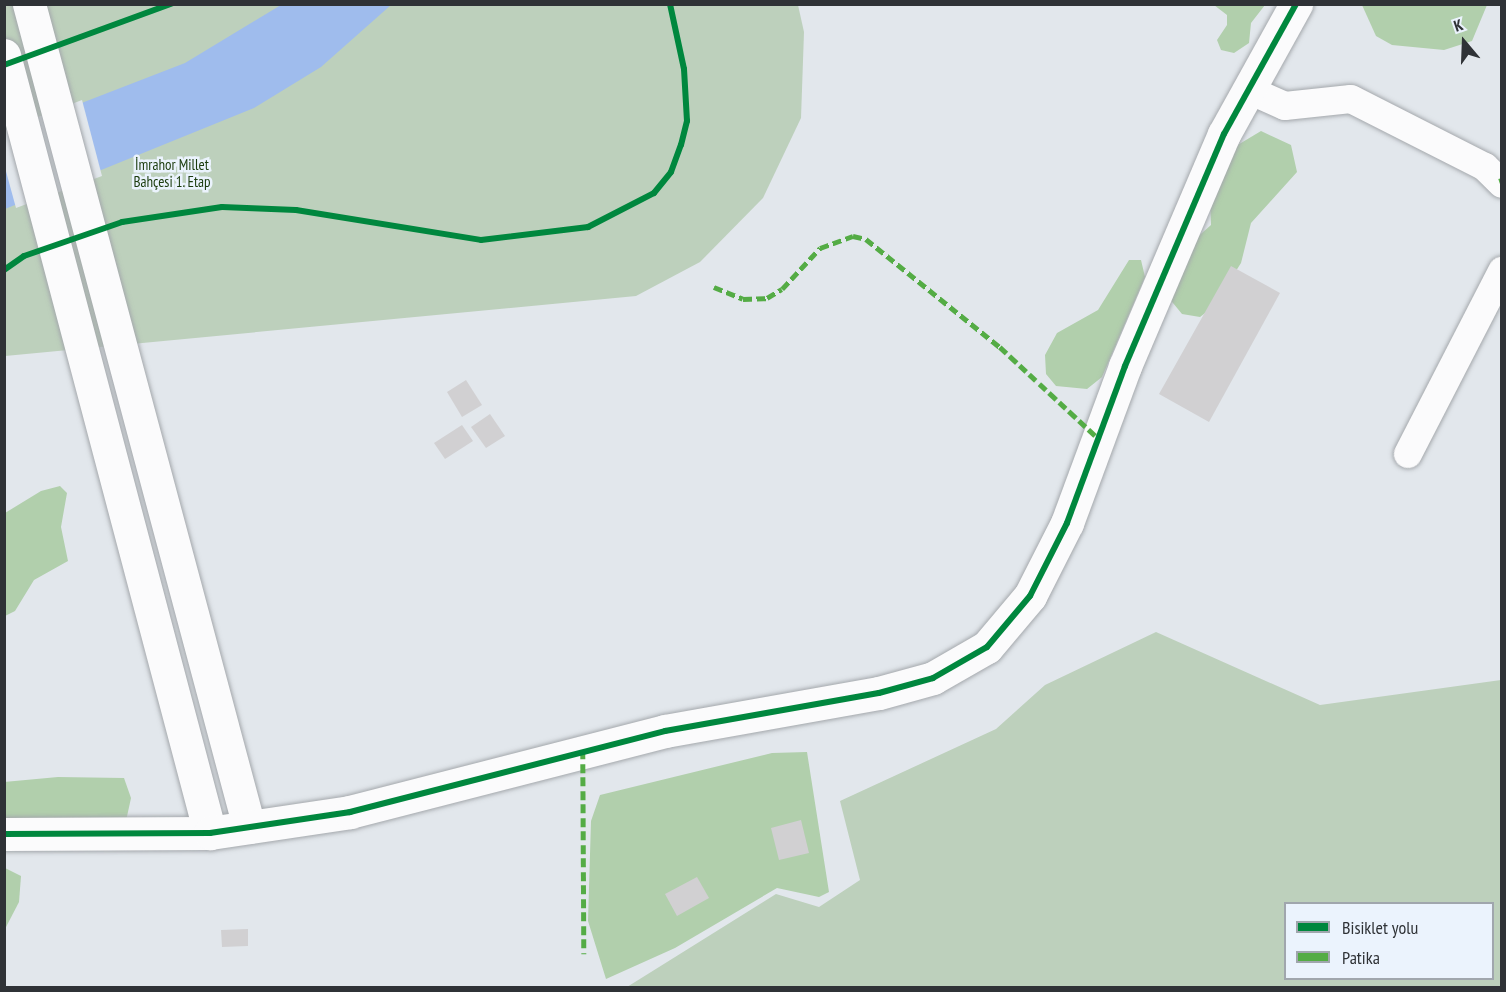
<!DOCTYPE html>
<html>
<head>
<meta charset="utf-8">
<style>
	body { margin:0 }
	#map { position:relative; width:1506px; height:992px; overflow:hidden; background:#e2e7ec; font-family:"PT Sans Narrow",sans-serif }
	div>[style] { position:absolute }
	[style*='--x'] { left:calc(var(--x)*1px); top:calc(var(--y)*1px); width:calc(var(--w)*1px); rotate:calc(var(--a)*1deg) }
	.green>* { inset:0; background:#bdd0bc }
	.forest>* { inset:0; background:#b1cfac }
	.water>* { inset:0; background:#9fbced }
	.pier>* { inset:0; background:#e2e7ec }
	.building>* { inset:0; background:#d1d0d2 }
	.roads { filter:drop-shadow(0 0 2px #a4a8ac) drop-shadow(0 0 2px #a4a8ac) }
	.minor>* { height:28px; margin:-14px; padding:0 14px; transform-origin:14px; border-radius:14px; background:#fbfbfc }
	.tertiary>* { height:33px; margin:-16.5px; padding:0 16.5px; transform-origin:16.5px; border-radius:16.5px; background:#fbfbfc }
	.quiet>* { height:4.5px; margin-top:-2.25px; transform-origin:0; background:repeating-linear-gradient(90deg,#54ac45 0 9px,transparent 0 13.5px) }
	.cycleway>* { height:6px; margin:-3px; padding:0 3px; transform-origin:3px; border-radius:3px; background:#00873e }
	span { translate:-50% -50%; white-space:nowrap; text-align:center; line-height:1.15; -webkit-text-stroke:5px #ebf3fd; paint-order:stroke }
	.park-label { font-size:15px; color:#1b3c0d }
	.frame { position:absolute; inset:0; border:6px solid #2f3236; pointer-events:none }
	.legend { position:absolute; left:1284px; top:902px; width:210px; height:78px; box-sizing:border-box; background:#ebf3fd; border:2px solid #a0a6ad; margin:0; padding:8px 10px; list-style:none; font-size:18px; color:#2f3236 }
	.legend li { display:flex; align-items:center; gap:12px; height:30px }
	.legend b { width:30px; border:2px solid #a0a6ad }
	.north { position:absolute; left:1434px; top:12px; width:60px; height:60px; -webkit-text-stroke:4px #ebf3fd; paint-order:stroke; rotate:341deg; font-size:16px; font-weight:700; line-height:24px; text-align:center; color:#2f3236 }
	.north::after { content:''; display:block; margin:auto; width:21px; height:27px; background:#2f3236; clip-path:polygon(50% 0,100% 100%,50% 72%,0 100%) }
</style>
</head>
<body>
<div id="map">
	<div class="green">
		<i style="clip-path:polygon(4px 5px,798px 5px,804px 32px,801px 118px,763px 198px,700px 262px,636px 296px,5px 356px)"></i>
		<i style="clip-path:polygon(evenodd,1156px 632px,1320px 705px,1501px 680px,1501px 987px,627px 987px,776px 894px,819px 907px,860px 880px,840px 801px,996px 729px,1045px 685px,1156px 632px,1286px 904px,1492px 904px,1492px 978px,1286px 978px,1286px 904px)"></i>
	</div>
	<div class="forest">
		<i style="clip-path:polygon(1214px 5px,1265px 5px,1251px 23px,1249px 43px,1234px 53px,1221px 50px,1217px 40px,1227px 25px,1227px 15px)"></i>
		<i style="clip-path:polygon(1362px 5px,1487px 5px,1472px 41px,1444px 50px,1392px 45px,1376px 36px)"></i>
		<i style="clip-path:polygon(1261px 131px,1291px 145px,1297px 172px,1251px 223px,1241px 263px,1213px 307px,1200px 317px,1182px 314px,1164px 292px,1185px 248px,1211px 225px,1210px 196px,1231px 149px)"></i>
		<i style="clip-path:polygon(1129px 260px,1141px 260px,1145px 277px,1102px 377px,1087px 389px,1056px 386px,1046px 374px,1045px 355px,1057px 333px,1098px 310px)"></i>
		<i style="clip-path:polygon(60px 486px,67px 493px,61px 527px,68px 561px,34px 580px,15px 611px,5px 616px,5px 513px,41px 491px)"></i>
		<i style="clip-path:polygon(807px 752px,829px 892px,819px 897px,777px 888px,675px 948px,606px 979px,588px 921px,591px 821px,600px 795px,772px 753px)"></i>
		<i style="clip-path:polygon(58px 777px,124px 778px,131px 798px,126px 821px,5px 819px,4px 782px)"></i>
		<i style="clip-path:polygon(5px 868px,21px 876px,19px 902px,5px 929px)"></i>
	</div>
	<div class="water">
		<i style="clip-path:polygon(281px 5px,391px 5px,321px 67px,254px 108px,5px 209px,4px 133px,185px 63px)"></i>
	</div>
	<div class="pier">
		<i style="clip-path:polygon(82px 100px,102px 176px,16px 208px,4px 164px,4px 130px)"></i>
	</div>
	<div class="building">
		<i style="clip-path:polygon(1231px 266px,1280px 293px,1209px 422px,1159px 394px)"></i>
		<i style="clip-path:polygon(466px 380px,482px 405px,462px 417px,447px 392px)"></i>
		<i style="clip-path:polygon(490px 414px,505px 436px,486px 448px,471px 427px)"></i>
		<i style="clip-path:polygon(462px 425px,473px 441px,445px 459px,434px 443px)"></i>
		<i style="clip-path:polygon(801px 820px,809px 853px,779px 860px,771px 828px)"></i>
		<i style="clip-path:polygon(697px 877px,709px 898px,677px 916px,665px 894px)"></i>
		<i style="clip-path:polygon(248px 929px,248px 946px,222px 947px,221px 930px)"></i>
	</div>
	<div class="roads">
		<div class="minor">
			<i style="--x:1249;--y:90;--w:39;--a:24"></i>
			<i style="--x:1285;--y:106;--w:66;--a:-6.1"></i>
			<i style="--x:1351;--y:99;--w:150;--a:26.9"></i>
			<i style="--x:1485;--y:167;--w:24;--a:45"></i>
			<i style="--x:1408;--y:454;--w:206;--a:-62.8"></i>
		</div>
		<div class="tertiary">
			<i style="--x:29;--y:4;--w:852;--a:75.03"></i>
			<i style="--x:4;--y:55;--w:805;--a:75.17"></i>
			<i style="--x:4;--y:834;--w:206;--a:-0.3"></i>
			<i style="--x:210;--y:833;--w:142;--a:-8.5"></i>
			<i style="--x:350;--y:812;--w:325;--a:-14.4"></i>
			<i style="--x:665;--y:731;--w:217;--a:-10.1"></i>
			<i style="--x:879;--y:693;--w:56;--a:-15.5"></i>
			<i style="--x:933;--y:678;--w:62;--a:-29.9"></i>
			<i style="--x:987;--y:647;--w:67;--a:-49.9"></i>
			<i style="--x:1030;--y:596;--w:82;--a:-63.1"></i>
			<i style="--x:1067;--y:523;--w:167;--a:-69.7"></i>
			<i style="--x:1125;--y:366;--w:252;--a:-66.9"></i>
			<i style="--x:1224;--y:134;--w:149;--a:-61"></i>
		</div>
	</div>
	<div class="quiet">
		<i style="--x:1499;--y:181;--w:3;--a:-18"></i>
		<i style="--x:714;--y:287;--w:31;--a:22"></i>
		<i style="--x:743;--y:299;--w:24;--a:-2"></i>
		<i style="--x:767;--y:298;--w:17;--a:-31"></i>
		<i style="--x:782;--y:289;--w:56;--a:-47.2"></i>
		<i style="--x:820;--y:248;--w:35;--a:-20"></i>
		<i style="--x:853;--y:236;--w:13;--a:13"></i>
		<i style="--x:866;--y:239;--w:172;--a:38.9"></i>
		<i style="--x:1000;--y:347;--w:135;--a:42.9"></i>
		<i style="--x:583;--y:750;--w:204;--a:89.7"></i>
	</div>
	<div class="cycleway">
		<i style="--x:4;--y:65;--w:178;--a:-20.1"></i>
		<i style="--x:4;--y:270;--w:24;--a:-35"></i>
		<i style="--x:24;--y:256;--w:104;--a:-19.1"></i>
		<i style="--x:122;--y:222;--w:101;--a:-8.5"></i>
		<i style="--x:222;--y:207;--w:74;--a:2.3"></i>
		<i style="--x:296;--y:210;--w:187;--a:9.2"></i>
		<i style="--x:481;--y:240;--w:108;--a:-6.9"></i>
		<i style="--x:588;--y:227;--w:74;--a:-27.3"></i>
		<i style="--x:654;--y:193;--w:27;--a:-51"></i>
		<i style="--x:671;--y:172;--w:29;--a:-70"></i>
		<i style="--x:681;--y:145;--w:25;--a:-76"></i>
		<i style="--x:687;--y:121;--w:52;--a:-93.3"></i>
		<i style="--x:684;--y:69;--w:66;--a:-102.2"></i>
		<i style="--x:4;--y:834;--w:206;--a:-0.3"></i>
		<i style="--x:210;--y:833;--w:142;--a:-8.5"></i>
		<i style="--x:350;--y:812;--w:325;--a:-14.4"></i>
		<i style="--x:665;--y:731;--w:217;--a:-10.1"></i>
		<i style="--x:879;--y:693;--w:56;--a:-15.5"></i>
		<i style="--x:933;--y:678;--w:62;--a:-29.9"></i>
		<i style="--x:987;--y:647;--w:67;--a:-49.9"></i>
		<i style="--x:1030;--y:596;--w:82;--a:-63.1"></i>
		<i style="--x:1067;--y:523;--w:167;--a:-69.7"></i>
		<i style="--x:1125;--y:366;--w:252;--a:-66.9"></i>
		<i style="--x:1224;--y:134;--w:149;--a:-61"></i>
	</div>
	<div class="park-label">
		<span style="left:172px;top:173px">İmrahor Millet<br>Bahçesi 1. Etap</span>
	</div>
	<div class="frame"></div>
	<ul class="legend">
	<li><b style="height:8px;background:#00873e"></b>Bisiklet yolu</li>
	<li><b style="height:8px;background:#54ac45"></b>Patika</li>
	</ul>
	<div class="north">K</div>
</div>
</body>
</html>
